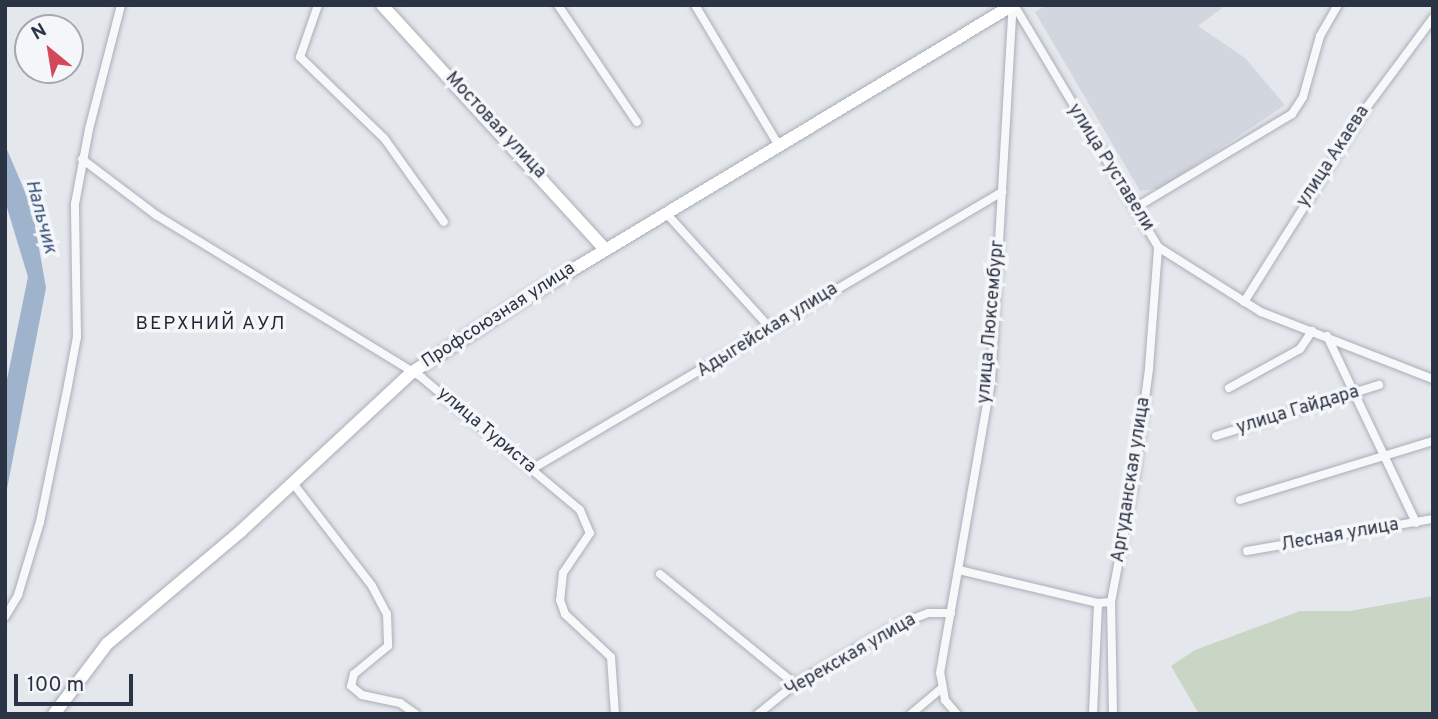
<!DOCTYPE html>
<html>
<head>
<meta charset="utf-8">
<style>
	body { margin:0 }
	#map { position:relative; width:1438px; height:719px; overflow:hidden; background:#e4e7ec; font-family:Overpass,sans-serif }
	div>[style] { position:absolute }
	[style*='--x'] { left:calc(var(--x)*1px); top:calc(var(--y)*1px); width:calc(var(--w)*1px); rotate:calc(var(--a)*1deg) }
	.built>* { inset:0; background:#d2d6de }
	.green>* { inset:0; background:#c9d6c5 }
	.water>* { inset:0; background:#9fb4cc }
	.roads { filter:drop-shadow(0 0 2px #a9aeb7) drop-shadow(0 0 2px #a9aeb7) }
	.street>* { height:8px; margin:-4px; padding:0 4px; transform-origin:4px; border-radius:4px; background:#f7f8fa }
	.secondary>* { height:12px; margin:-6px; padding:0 6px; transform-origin:6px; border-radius:6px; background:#fff }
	span { translate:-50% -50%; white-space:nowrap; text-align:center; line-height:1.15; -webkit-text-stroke:7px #f4f6f9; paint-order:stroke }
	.street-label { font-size:18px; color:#2b3445 }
	.water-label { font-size:19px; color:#34527a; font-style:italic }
	.neighbourhood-label { font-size:19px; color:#1d2536; letter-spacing:2px }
	.frame { position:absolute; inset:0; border:7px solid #2b3445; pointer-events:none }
	.north { position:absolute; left:14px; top:14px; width:70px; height:70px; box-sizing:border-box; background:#f4f6f9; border:2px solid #a4a8b1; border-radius:50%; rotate:330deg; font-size:19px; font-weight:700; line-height:28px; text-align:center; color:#2b3445 }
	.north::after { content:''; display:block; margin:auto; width:24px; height:32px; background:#d1495b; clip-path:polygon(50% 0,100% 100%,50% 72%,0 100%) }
	.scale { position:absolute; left:14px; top:674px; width:119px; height:32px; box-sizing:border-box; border:4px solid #2b3445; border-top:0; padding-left:9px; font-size:21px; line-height:24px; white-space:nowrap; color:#2b3445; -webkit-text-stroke:5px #f4f6f9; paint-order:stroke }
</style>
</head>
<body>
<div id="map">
	<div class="built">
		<i style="clip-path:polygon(1047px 5px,1226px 5px,1198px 26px,1245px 58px,1285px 105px,1161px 188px,1140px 191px,1035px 12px)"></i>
	</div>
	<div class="green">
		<i style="clip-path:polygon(1433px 596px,1433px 714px,1199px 714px,1171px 666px,1195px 650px,1300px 611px,1350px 611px)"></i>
	</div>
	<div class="water">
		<i style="clip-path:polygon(5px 145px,32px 208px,46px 288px,5px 499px,5px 389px,28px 277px,5px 201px)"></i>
	</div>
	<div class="roads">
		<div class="street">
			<i style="--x:318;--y:5;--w:55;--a:109.1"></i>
			<i style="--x:300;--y:57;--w:117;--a:44"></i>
			<i style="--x:384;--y:138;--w:103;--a:54.5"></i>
			<i style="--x:558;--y:5;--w:141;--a:56"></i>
			<i style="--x:695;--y:5;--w:164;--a:59.2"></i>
			<i style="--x:1014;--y:5;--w:282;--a:59.2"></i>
			<i style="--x:1158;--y:247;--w:122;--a:32.3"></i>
			<i style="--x:1261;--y:312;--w:185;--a:21.3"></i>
			<i style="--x:82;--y:159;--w:93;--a:37.1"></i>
			<i style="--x:156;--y:215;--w:311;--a:31.4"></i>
			<i style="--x:421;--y:377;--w:207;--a:39.9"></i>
			<i style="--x:580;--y:510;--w:25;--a:67"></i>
			<i style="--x:590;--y:533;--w:48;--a:124"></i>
			<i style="--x:563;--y:573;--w:27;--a:96"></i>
			<i style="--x:560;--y:600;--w:15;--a:70"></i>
			<i style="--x:565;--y:614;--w:63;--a:43.1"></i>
			<i style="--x:611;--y:657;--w:57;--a:86"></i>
			<i style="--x:1135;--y:208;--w:183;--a:-30.9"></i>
			<i style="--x:1292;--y:114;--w:20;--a:-57"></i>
			<i style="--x:1303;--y:97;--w:63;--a:-74.4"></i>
			<i style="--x:1320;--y:36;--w:36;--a:-60"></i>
			<i style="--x:666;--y:213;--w:156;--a:47.8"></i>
			<i style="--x:1244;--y:302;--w:231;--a:-57.8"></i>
			<i style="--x:1367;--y:107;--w:111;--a:-53.4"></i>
			<i style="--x:1327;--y:336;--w:207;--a:64.5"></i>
			<i style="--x:1229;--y:388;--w:81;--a:-28.8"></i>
			<i style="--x:1300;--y:349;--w:22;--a:-56"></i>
			<i style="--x:1216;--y:436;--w:171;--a:-17.4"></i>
			<i style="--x:532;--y:469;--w:546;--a:-30.51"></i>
			<i style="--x:292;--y:482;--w:131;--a:52.4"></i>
			<i style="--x:372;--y:586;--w:32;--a:62"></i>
			<i style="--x:387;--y:614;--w:32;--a:88"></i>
			<i style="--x:388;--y:646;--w:44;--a:140.5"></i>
			<i style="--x:354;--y:674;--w:12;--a:104"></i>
			<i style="--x:351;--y:686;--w:14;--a:39"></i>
			<i style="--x:362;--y:695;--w:39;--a:12"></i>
			<i style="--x:400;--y:703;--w:19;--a:35"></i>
			<i style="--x:1240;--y:500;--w:202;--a:-17"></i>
			<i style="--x:1247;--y:551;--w:189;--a:-9.8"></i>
			<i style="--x:959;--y:570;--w:143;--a:13.4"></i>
			<i style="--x:1098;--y:603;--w:13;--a:-4"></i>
			<i style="--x:660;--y:574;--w:174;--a:39.2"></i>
			<i style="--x:5;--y:617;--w:26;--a:-59"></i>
			<i style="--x:18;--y:595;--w:76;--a:-73.2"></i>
			<i style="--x:40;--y:522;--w:140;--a:-78.4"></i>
			<i style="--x:68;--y:385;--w:49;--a:-79.4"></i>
			<i style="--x:77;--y:337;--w:133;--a:-90.9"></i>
			<i style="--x:75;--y:204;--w:76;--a:-79.4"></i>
			<i style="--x:89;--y:129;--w:128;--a:-75.5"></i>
			<i style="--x:758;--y:714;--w:48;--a:-39"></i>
			<i style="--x:795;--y:684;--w:118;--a:-30"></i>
			<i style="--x:897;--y:625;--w:34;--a:-21"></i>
			<i style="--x:929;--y:613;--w:22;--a:0"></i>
			<i style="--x:911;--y:714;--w:40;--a:-40"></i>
			<i style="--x:957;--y:714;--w:18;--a:-131"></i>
			<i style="--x:945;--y:700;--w:27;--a:-100"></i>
			<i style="--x:940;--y:673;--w:296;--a:-80.1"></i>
			<i style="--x:991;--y:381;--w:377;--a:-86.7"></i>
			<i style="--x:1093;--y:714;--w:111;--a:-87.4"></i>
			<i style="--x:1113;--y:714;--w:112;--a:-91"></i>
			<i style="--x:1111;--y:602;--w:129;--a:-79.3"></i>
			<i style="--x:1135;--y:475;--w:108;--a:-82.5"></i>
			<i style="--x:1149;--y:368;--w:121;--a:-85.7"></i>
		</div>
		<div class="secondary">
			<i style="--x:382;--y:5;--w:331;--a:47.6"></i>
			<i style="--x:54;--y:714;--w:88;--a:-52.9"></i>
			<i style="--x:107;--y:644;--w:175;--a:-40.1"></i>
			<i style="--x:241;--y:531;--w:232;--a:-42.9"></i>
			<i style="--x:411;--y:373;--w:141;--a:-33.1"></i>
			<i style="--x:529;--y:296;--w:565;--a:-31.02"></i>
		</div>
	</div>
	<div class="street-label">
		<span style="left:495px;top:126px;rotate:47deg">Мостовая улица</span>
		<span style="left:1334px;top:157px;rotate:-57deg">улица Акаева</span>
		<span style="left:1110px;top:168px;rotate:58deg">улица Руставели</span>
		<span style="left:499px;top:316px;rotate:-33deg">Профсоюзная улица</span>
		<span style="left:992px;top:322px;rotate:-85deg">улица Люксембург</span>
		<span style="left:768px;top:331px;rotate:-32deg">Адыгейская улица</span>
		<span style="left:1298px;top:411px;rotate:-17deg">улица Гайдара</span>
		<span style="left:486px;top:431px;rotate:40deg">улица Туриста</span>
		<span style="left:1132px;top:480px;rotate:-81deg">Аргуданская улица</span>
		<span style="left:1340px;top:536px;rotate:-10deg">Лесная улица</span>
		<span style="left:851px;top:656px;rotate:-30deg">Черекская улица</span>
	</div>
	<div class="water-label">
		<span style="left:40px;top:217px;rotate:75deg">Нальчик</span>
	</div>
	<div class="neighbourhood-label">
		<span style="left:211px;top:325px">ВЕРХНИЙ АУЛ</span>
	</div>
	<div class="frame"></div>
	<div class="north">N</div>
	<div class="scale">100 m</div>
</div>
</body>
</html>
